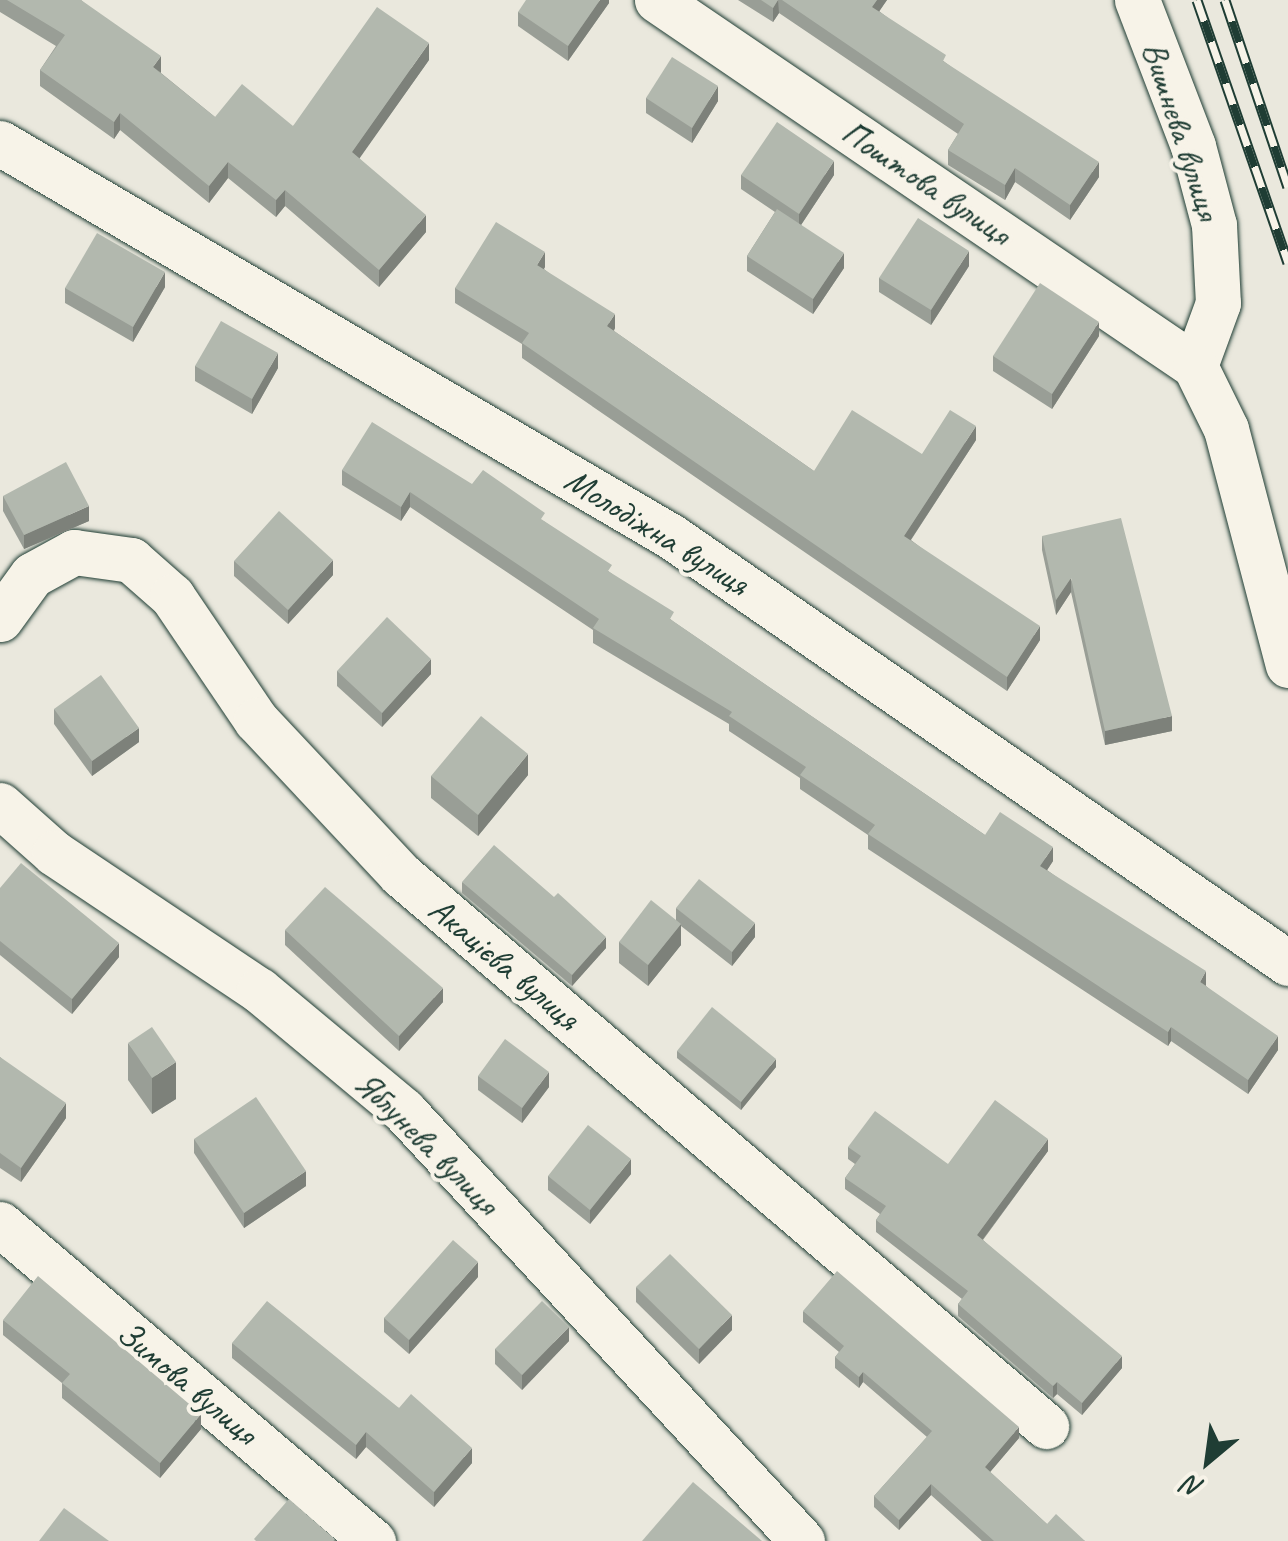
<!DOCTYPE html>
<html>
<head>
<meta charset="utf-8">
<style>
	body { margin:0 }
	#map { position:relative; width:1288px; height:1541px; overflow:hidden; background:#eae8dd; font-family:Caveat,sans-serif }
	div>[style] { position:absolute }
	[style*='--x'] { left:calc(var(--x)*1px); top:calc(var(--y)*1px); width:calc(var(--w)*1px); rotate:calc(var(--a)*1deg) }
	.roads { filter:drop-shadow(0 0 2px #1f3d34) drop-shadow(0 0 2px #1f3d34) }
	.minor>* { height:45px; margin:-22.5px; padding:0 22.5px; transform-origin:22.5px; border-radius:22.5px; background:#f7f3e8 }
	.rail>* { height:11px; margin-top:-5.5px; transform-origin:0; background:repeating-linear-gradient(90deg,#f7f3e8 0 22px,#1f3d34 0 44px); box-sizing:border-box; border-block:2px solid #1f3d34 }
	.wall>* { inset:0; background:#999e96 }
	.shaded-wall>* { inset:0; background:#7d817a }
	.building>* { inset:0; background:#b2b8ae }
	span { translate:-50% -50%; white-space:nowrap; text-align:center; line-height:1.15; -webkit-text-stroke:8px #f7f3e8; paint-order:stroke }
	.street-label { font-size:35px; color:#1f3d34 }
	.north { position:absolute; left:1158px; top:1411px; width:100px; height:100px; -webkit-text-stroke:8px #f7f3e8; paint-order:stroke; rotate:209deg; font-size:28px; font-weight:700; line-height:40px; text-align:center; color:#1f3d34 }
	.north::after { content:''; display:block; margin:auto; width:35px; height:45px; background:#1f3d34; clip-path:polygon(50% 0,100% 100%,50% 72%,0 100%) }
</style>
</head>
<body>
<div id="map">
	<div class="roads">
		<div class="minor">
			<i style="--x:657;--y:0;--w:651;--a:34.23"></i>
			<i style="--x:1137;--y:0;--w:156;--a:69"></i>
			<i style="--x:1193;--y:146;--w:82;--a:75.1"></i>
			<i style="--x:1214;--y:225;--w:78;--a:87.1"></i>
			<i style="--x:1218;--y:303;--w:67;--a:110.1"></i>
			<i style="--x:1195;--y:366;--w:70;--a:63.8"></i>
			<i style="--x:1226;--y:429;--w:244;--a:75.3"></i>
			<i style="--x:0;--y:143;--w:779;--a:30.38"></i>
			<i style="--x:672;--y:537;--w:749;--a:34.67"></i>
			<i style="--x:0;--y:619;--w:54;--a:-54"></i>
			<i style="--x:32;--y:575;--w:48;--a:-28.7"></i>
			<i style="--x:74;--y:552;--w:58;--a:8"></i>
			<i style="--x:131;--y:560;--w:55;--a:41.3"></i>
			<i style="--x:172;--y:596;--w:150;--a:55.9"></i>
			<i style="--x:256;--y:720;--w:211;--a:46.9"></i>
			<i style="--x:400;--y:874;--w:850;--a:40.51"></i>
			<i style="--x:0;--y:805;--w:72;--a:41.6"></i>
			<i style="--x:54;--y:853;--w:247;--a:33.8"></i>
			<i style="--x:259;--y:990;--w:189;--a:39.8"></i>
			<i style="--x:404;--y:1111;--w:586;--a:47.21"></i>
			<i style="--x:0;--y:1224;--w:490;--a:40.4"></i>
		</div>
	</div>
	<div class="rail">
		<i style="--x:1197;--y:0;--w:278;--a:70.9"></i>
		<i style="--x:1225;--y:0;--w:197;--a:71.4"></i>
	</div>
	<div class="wall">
		<i style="clip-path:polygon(0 0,81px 0,161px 73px,215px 117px,293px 126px,429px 60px,359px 158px,426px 232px,379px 287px,285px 206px,276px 217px,228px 178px,209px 203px,120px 130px,114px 139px,40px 86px,40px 70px,56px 46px,0 12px)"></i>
		<i style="clip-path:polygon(609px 0,609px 3px,568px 61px,518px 26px,518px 12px)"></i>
		<i style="clip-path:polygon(738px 0,887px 0,879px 11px,946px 63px,1099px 177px,1070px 220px,1015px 182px,1005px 200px,948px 165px,948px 150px,958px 134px,779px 13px,773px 22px)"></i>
		<i style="clip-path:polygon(646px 98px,718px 101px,692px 143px,646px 113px)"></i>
		<i style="clip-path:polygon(741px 175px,834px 175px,801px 225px,844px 268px,813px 314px,747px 271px,747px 256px,775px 212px,741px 189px)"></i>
		<i style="clip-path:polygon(969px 266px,931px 325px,879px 292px,879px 278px)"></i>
		<i style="clip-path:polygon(545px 267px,544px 269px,615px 328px,614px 331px,814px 471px,922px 454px,976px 440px,911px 540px,1040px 640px,1007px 691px,522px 358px,522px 344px,455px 303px,455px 288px)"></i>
		<i style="clip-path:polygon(165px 287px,133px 342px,65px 303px,65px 288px)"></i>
		<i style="clip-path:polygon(1099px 336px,1052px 409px,993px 371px,993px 356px)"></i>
		<i style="clip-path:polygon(195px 366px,278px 368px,252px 414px,195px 381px)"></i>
		<i style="clip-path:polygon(342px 470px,472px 484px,545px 522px,674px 622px,985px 835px,1053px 861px,1047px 870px,1206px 986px,1278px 1050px,1248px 1094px,1171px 1041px,1168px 1046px,868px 849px,868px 835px,800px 789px,800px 778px,729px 731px,729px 724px,593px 643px,593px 630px,410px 507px,401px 521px,342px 485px)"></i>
		<i style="clip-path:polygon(3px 496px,89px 521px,24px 549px,3px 511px)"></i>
		<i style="clip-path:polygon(1042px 536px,1172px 731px,1105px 745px,1071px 592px,1056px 615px,1042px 550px)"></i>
		<i style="clip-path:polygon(234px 561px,333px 575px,288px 624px,234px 576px)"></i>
		<i style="clip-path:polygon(337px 671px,431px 674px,382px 727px,337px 686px)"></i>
		<i style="clip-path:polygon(54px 709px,139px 742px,92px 776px,54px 724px)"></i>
		<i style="clip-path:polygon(528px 775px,478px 836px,431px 798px,431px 776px)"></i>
		<i style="clip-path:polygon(462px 882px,606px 948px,572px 986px,462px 893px)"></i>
		<i style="clip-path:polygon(0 888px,119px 957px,72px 1014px,0 955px)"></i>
		<i style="clip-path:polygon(676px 908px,755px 937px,732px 966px,681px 926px,681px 945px,648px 986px,619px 963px,619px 942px,676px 920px)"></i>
		<i style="clip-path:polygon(285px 930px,443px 1002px,399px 1051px,285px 945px)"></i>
		<i style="clip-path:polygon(128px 1043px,176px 1099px,152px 1114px,128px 1080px)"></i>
		<i style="clip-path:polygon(677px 1051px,776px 1067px,741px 1110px,677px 1058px)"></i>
		<i style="clip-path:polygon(0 1057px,66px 1118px,21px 1182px,0 1168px)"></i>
		<i style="clip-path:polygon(478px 1076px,549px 1087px,522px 1123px,478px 1090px)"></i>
		<i style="clip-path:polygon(194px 1139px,306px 1186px,244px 1228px,194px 1153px)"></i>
		<i style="clip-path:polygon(848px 1147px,948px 1164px,1048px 1151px,983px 1240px,1122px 1368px,1082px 1415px,1057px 1394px,1053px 1398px,958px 1316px,958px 1304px,962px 1299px,876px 1232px,876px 1220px,880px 1214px,845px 1189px,845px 1178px,855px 1164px,848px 1159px)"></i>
		<i style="clip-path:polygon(631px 1174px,590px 1224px,548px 1190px,548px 1176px)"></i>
		<i style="clip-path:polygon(478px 1277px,409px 1354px,384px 1332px,384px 1318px)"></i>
		<i style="clip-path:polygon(636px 1287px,732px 1330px,699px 1364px,636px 1302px)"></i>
		<i style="clip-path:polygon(803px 1311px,1019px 1438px,990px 1472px,1047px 1524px,1085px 1541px,982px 1541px,931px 1495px,899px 1530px,874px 1507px,874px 1496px,927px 1437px,863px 1382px,859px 1388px,835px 1368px,835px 1357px,839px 1352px,803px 1322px)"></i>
		<i style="clip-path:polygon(3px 1320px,201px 1429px,160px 1478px,62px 1398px,62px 1383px,3px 1335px)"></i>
		<i style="clip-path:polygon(569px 1341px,522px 1390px,495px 1364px,495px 1349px)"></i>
		<i style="clip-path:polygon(232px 1343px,399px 1408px,472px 1463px,434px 1507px,366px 1447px,356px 1459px,232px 1358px)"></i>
	</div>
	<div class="shaded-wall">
		<i style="clip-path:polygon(600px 0,609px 0,609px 3px,568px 61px,568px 46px)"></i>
		<i style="clip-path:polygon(778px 0,779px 13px,773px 22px,773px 8px)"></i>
		<i style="clip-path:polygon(877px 0,887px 0,872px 22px,872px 7px)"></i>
		<i style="clip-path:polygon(429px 43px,429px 60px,352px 169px,352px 152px)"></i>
		<i style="clip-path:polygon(161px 56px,161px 73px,153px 67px)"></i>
		<i style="clip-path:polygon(718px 86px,718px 101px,692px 143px,692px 128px)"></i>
		<i style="clip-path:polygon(120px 113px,120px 130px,114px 139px,114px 122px)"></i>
		<i style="clip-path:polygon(834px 161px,834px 175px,799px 228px,799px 214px)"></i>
		<i style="clip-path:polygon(228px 162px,228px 178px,209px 203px,209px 186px)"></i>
		<i style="clip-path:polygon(1099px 162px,1099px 177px,1070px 220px,1070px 205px)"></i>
		<i style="clip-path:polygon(1015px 168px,1015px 182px,1005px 200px,1005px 185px)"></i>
		<i style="clip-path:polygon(285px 190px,285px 206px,276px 217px,276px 200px)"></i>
		<i style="clip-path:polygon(426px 215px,426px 232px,379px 287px,379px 270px)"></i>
		<i style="clip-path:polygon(969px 251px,969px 266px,931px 325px,931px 310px)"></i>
		<i style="clip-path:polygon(545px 252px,545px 267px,537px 280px,537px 265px)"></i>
		<i style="clip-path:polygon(844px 253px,844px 268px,813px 314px,813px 299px)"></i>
		<i style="clip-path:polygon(165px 272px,165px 287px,133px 342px,133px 327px)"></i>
		<i style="clip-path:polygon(615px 314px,615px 328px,607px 341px,607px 326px)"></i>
		<i style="clip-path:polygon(1099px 322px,1099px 336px,1052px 409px,1052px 394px)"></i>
		<i style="clip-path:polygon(278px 353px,278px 368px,252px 414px,252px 399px)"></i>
		<i style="clip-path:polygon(976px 426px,976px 440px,904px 550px,904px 536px)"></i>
		<i style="clip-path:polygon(410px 492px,410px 507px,401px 521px,401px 507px)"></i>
		<i style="clip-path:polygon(89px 506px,89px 521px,24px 549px,24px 535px)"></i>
		<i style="clip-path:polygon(333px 560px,333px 575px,288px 624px,288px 610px)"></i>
		<i style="clip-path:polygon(1071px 578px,1071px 592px,1056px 615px,1056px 600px)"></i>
		<i style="clip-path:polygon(1040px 626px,1040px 640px,1007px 691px,1007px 677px)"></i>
		<i style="clip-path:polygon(431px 659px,431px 674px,382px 727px,382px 713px)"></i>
		<i style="clip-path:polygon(1172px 716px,1172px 731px,1105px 745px,1105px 731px)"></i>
		<i style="clip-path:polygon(139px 728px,139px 742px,92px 776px,92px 761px)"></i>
		<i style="clip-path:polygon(528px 754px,528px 775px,478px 836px,478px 815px)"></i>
		<i style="clip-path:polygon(1053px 847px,1053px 861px,1040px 881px,1040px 866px)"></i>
		<i style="clip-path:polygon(755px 923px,755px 937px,732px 966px,732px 952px)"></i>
		<i style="clip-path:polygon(681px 924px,681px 945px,648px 986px,648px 965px)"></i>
		<i style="clip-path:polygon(606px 937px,606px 948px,572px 986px,572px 975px)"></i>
		<i style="clip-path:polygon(119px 943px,119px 957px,72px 1014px,72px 999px)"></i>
		<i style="clip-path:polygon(1206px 971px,1206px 986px,1200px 982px)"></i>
		<i style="clip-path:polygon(443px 988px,443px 1002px,399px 1051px,399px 1036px)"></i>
		<i style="clip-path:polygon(1171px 1027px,1171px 1041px,1168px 1046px,1168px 1032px)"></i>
		<i style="clip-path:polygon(1278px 1036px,1278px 1050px,1248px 1094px,1248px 1080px)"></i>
		<i style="clip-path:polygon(776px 1059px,776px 1067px,741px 1110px,741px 1102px)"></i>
		<i style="clip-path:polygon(176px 1062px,176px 1099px,152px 1114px,152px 1078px)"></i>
		<i style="clip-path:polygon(549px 1072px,549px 1087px,522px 1123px,522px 1108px)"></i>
		<i style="clip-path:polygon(66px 1103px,66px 1118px,21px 1182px,21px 1168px)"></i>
		<i style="clip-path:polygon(1048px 1139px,1048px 1151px,977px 1247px,977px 1235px)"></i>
		<i style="clip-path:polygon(631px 1159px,631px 1174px,590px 1224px,590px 1210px)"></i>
		<i style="clip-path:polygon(306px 1171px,306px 1186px,244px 1228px,244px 1213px)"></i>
		<i style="clip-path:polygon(478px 1262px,478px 1277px,409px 1354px,409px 1340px)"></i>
		<i style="clip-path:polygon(732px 1315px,732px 1330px,699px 1364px,699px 1349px)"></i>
		<i style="clip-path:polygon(569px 1327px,569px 1341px,522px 1390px,522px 1375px)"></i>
		<i style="clip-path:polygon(1122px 1356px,1122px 1368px,1082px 1415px,1082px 1403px)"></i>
		<i style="clip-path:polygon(863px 1372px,863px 1382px,859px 1388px,859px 1377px)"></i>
		<i style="clip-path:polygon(1057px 1382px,1057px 1394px,1053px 1398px,1053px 1386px)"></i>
		<i style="clip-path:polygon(201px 1414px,201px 1429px,160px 1478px,160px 1463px)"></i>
		<i style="clip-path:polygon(1019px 1427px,1019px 1438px,985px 1478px,985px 1467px)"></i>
		<i style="clip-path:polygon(366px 1432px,366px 1447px,356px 1459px,356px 1445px)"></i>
		<i style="clip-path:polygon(472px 1448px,472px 1463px,434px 1507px,434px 1492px)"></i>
		<i style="clip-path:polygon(931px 1484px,931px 1495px,899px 1530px,899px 1520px)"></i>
	</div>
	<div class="building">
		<i style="clip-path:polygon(7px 0,81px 0,161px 56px,153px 67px,215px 117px,242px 84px,293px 126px,377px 7px,429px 43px,352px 152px,426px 215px,379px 270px,285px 190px,276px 200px,228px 162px,209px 186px,120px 113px,114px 122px,40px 70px,65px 35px)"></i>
		<i style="clip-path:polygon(526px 0,600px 0,568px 46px,518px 12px)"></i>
		<i style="clip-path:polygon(761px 0,778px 0,773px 8px)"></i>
		<i style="clip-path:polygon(782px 0,877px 0,872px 7px,946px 55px,943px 61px,1099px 162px,1070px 205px,1015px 168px,1005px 185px,948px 150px,964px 124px)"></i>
		<i style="clip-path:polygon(672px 57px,718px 86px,692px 128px,646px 98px)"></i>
		<i style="clip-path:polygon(777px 122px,834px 161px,799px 214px,741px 175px)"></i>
		<i style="clip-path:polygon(777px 209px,844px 253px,813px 299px,747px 256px)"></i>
		<i style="clip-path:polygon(918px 218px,969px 251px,931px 310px,879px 278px)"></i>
		<i style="clip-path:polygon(496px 222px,545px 252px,537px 265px,615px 314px,607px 326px,814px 471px,852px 410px,922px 454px,950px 410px,976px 426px,904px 536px,1040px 626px,1007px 677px,522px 343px,529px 333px,455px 288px)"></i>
		<i style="clip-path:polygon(97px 233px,165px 272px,133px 327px,65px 288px)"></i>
		<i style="clip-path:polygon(1040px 283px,1099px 322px,1052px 394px,993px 356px)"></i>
		<i style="clip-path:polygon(221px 321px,278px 353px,252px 399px,195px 366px)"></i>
		<i style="clip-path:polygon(372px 422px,472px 484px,483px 470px,545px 513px,541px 519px,612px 565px,608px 571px,674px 612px,670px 619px,985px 835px,1000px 812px,1053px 847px,1040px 866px,1206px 971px,1200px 982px,1278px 1036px,1248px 1080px,1171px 1027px,1168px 1032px,868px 834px,875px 825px,800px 775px,806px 767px,729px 716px,732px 712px,593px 628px,599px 619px,410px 492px,401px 507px,342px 470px)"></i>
		<i style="clip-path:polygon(66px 462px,89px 506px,24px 535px,3px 496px)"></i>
		<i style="clip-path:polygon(279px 511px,333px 560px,288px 610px,234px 561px)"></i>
		<i style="clip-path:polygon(1121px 518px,1172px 716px,1105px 731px,1071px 578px,1056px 600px,1042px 536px)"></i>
		<i style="clip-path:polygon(387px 617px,431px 659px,382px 713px,337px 671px)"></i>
		<i style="clip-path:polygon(101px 675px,139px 728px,92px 761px,54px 709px)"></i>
		<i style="clip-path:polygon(481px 716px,528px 754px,478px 815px,431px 776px)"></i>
		<i style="clip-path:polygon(494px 845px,554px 897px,558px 893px,606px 937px,572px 975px,462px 882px)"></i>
		<i style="clip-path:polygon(21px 863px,119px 943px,72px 999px,0 941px,0 888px)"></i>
		<i style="clip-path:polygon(699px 879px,755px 923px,732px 952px,676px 908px)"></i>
		<i style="clip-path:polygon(325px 887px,443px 988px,399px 1036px,285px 930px)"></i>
		<i style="clip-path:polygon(651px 900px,681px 924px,648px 965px,619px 942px)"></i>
		<i style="clip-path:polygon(712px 1007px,776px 1059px,741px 1102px,677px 1051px)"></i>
		<i style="clip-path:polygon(152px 1027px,176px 1062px,152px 1078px,128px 1043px)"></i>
		<i style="clip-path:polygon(505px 1039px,549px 1072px,522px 1108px,478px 1076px)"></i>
		<i style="clip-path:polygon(0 1057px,66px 1103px,21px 1168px,0 1153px)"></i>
		<i style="clip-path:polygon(256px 1097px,306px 1171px,244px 1213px,194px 1139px)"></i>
		<i style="clip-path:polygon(995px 1100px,1048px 1139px,977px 1235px,1122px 1356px,1082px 1403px,1057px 1382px,1053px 1386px,958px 1304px,968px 1291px,876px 1220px,886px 1206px,845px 1178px,861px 1156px,848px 1147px,875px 1111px,948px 1164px)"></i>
		<i style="clip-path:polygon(588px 1125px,631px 1159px,590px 1210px,548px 1176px)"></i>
		<i style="clip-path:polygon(453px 1240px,478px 1262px,409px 1340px,384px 1318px)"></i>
		<i style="clip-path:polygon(670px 1254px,732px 1315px,699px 1349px,636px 1287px)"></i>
		<i style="clip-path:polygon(837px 1271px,1019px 1427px,985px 1467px,1047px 1524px,1056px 1514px,1085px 1541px,994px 1541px,931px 1484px,899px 1520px,874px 1496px,932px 1431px,863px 1372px,859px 1377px,835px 1357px,844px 1346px,803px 1311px)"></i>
		<i style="clip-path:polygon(38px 1276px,201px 1414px,160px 1463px,62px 1383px,70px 1374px,3px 1320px)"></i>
		<i style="clip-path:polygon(267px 1301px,399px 1408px,411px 1394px,472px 1448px,434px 1492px,366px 1432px,356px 1445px,232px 1343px)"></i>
		<i style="clip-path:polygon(542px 1301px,569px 1327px,522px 1375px,495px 1349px)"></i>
		<i style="clip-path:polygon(693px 1482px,762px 1541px,642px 1541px)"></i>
		<i style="clip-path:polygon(289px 1499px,335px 1539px,333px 1541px,256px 1541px,254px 1539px)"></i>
		<i style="clip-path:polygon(64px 1508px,109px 1541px,39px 1541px)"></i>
	</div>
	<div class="street-label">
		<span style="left:1181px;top:131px;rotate:72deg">Вишнева вулиця</span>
		<span style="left:926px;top:183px;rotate:34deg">Поштова вулиця</span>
		<span style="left:657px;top:532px;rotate:32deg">Молодіжна вулиця</span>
		<span style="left:504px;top:964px;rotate:40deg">Акацієва вулиця</span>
		<span style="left:427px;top:1143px;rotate:45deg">Яблунева вулиця</span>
		<span style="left:187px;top:1383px;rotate:40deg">Зимова вулиця</span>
	</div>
	<div class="north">N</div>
</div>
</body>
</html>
